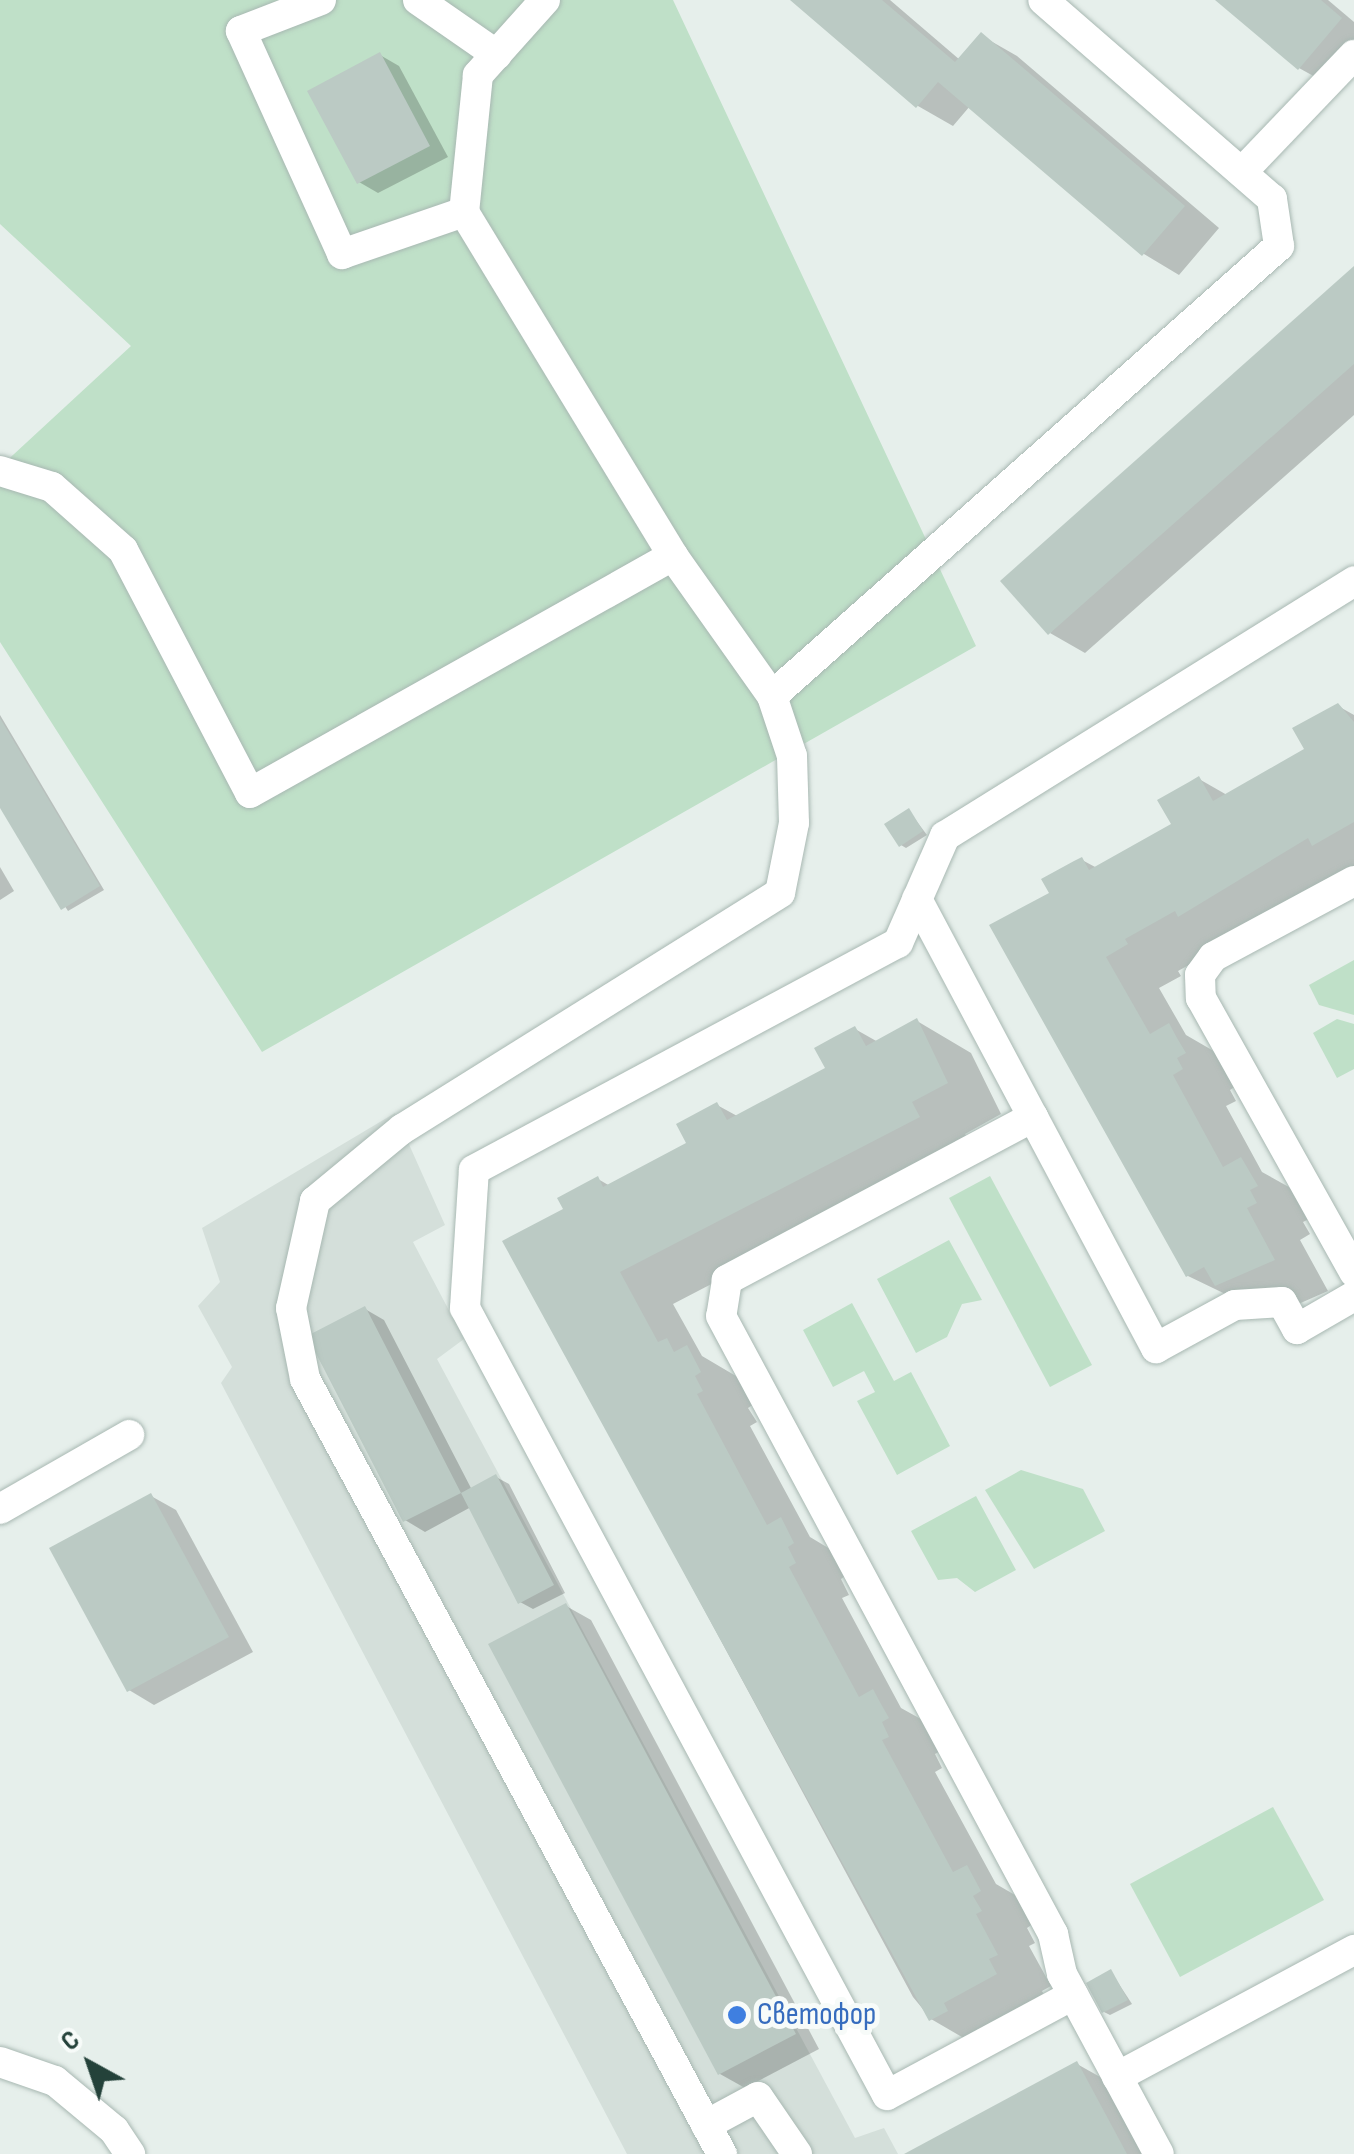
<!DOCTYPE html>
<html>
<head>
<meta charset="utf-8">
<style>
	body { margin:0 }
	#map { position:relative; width:1354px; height:2154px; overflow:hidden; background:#e6efeb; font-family:"Sofia Sans Condensed",sans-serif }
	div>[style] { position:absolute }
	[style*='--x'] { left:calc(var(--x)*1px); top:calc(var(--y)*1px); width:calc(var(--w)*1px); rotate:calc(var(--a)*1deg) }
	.built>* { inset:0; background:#d4dfda }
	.green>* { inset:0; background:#bfe0c8 }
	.shadow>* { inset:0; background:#0003 }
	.building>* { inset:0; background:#bbcac4 }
	.roads { filter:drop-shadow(0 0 2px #a8b8b2) drop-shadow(0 0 2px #a8b8b2) }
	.minor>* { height:30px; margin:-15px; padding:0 15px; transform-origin:15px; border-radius:15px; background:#fff }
	.dots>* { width:28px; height:28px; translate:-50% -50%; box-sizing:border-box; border:5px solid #f7fbf9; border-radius:50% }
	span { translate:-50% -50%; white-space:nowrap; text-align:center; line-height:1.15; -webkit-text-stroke:10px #f7fbf9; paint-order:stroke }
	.shop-label { font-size:32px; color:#366cbe }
	.left { translate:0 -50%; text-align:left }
	.north { position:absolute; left:40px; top:2014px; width:100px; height:100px; -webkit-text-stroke:8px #f7fbf9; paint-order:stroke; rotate:320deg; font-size:28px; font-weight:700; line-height:40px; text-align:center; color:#24423a }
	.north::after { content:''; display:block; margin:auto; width:35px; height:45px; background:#24423a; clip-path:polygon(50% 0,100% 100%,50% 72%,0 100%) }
</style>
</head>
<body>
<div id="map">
	<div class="built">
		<i style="clip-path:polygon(395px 1113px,445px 1225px,413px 1242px,464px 1339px,437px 1359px,855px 2138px,884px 2128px,898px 2154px,627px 2154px,221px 1383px,232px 1367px,198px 1306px,220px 1282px,202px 1228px)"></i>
	</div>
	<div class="green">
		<i style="clip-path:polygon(0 0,673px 0,976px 646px,262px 1052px,0 642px,0 467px,131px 346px,0 224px)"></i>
		<i style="clip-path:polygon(1354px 960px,1354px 1015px,1319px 1005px,1309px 985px)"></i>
		<i style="clip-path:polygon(1337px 1019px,1354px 1024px,1354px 1069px,1337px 1078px,1313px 1033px)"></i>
		<i style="clip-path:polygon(990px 1176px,1092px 1365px,1050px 1387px,949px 1198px)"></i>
		<i style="clip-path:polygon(949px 1240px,982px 1300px,962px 1304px,947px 1337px,916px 1353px,877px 1279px)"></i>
		<i style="clip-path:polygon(852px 1303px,894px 1381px,911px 1372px,950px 1446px,897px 1475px,857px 1401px,875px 1392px,864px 1371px,833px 1387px,803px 1330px)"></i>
		<i style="clip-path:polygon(1021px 1470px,1083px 1489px,1105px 1531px,1034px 1569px,985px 1490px)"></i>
		<i style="clip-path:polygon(976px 1496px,1016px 1570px,975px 1592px,957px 1578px,938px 1580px,911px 1531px)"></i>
		<i style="clip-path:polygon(1273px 1807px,1324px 1900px,1180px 1977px,1130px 1884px)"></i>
	</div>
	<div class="shadow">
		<i style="clip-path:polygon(794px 0,890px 0,960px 60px,982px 36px,1017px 56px,1219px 228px,1179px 275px,1144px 254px,970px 106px,953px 126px,918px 106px)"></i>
		<i style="clip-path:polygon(1219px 0,1328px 0,1354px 22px,1354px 65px,1335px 88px,1299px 68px)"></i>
		<i style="clip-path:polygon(380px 55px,399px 66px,448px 157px,378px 193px,359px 182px)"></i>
		<i style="clip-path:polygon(1354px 269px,1354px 415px,1085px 653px,1050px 633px)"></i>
		<i style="clip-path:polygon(1338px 706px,1354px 715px,1354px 874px,1178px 971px,1181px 976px,1159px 988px,1186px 1035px,1224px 1057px,1239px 1084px,1230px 1090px,1236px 1101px,1226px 1106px,1262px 1172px,1296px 1191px,1311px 1218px,1303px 1222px,1310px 1234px,1300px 1240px,1328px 1291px,1271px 1316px,1188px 1276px,1052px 894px,1082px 860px,1097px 868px,1174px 825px,1199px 779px,1227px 795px,1308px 750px)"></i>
		<i style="clip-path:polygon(0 715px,104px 890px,68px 911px,0 804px)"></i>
		<i style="clip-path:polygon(909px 811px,927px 835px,906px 848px,901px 845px)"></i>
		<i style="clip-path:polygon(0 867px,14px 891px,0 900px)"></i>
		<i style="clip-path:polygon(917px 1021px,971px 1053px,1001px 1114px,965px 1134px,973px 1148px,673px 1304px,702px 1356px,741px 1379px,754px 1404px,748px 1408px,757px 1422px,750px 1426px,810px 1537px,835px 1552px,847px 1575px,841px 1579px,849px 1595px,842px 1598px,901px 1708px,928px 1723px,942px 1750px,935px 1754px,942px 1768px,935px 1772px,996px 1884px,1022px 1899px,1034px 1923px,1027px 1928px,1035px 1943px,1029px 1946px,1051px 1986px,1042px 1991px,1050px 2006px,986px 2051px,931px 2019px,913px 1997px,506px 1242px,566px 1210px,598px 1179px,610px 1186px,689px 1144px,717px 1105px,739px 1117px,829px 1069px,855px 1029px,878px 1042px)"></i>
		<i style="clip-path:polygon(365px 1309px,384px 1320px,472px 1490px,496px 1477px,509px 1484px,565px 1593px,533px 1609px,520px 1602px,471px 1507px,425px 1532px,405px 1520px)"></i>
		<i style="clip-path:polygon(151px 1496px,176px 1510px,253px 1652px,154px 1705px,129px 1690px)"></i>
		<i style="clip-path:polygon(566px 1606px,591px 1620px,819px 2049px,745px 2088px,720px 2074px)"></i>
		<i style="clip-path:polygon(1111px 1972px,1132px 2004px,1110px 2015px,1104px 2012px)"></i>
		<i style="clip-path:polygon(1077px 2064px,1102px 2078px,1143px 2154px,909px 2154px)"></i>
	</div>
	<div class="building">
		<i style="clip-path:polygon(790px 0,882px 0,955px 62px,981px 32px,1185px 206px,1142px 256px,938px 82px,916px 108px)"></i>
		<i style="clip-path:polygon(1215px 0,1321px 0,1342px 18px,1298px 70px)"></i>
		<i style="clip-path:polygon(380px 52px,430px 146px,357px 184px,307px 91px)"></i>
		<i style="clip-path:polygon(1354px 266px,1354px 364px,1048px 635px,1000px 581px)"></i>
		<i style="clip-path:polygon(1338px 703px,1354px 722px,1354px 822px,1312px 846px,1308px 838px,1178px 917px,1175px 911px,1125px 939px,1128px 944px,1106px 957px,1150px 1034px,1169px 1023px,1177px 1038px,1186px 1053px,1177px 1058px,1183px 1069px,1173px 1075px,1223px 1167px,1241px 1157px,1258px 1186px,1250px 1190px,1257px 1203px,1247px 1208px,1275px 1260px,1215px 1286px,1204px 1267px,1186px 1277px,989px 925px,1049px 893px,1041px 879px,1074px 861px,1082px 857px,1089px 870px,1171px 824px,1157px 800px,1189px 782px,1199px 776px,1213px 801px,1304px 749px,1292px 728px)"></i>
		<i style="clip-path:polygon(0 718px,100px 886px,61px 910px,0 808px)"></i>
		<i style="clip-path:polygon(909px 808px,923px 831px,899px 847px,884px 824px)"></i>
		<i style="clip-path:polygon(917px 1018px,948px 1083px,912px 1102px,920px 1117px,620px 1272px,658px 1342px,667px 1338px,674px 1352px,687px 1345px,701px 1372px,695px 1376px,703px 1391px,697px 1394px,767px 1525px,781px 1517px,794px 1543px,788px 1547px,796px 1563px,789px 1567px,859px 1697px,873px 1689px,881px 1704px,889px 1718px,882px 1722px,889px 1737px,882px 1740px,953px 1872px,967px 1865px,981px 1891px,973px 1896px,982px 1911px,976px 1914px,998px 1955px,989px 1959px,997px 1974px,944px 2003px,948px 2011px,929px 2021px,502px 1241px,563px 1209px,557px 1198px,598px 1176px,603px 1187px,686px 1143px,676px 1124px,717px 1102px,727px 1120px,825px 1068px,814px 1048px,834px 1037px,855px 1026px,866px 1046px)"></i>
		<i style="clip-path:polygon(365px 1306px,461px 1493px,496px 1474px,554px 1585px,518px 1604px,461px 1493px,403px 1522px,307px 1336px)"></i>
		<i style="clip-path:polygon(151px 1493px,229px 1637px,127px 1692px,49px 1548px)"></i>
		<i style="clip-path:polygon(566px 1603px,796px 2034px,718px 2075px,488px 1644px)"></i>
		<i style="clip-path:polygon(1111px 1969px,1128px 2000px,1102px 2013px,1086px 1983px)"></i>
		<i style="clip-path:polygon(1077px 2061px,1127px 2154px,904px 2154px)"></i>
	</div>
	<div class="roads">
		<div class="minor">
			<i style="--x:321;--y:0;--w:86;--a:158.8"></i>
			<i style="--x:241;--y:31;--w:245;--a:65.6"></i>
			<i style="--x:342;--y:254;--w:129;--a:-19"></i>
			<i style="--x:418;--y:0;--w:96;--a:34.8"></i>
			<i style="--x:545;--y:0;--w:101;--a:131.8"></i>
			<i style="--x:478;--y:75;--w:138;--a:95.8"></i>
			<i style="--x:464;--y:212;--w:403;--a:58.7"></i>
			<i style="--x:673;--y:556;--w:171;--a:54.7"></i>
			<i style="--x:772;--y:696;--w:63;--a:71.6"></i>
			<i style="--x:792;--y:756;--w:67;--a:88.3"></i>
			<i style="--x:794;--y:823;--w:71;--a:101.3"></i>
			<i style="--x:780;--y:893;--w:446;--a:148"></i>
			<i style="--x:402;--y:1129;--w:113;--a:140.4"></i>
			<i style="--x:315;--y:1201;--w:110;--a:102.6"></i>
			<i style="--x:291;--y:1308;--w:72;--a:78.8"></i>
			<i style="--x:305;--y:1379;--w:880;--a:61.72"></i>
			<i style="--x:1242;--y:172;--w:162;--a:-46.3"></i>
			<i style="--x:0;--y:471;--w:54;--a:17.1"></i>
			<i style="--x:52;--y:487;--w:95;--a:41.6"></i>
			<i style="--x:123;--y:550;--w:274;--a:62.4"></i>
			<i style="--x:250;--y:793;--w:485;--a:-29.3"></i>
			<i style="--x:772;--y:696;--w:678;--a:-41.59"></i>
			<i style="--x:1279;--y:246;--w:48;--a:-98.5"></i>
			<i style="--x:1272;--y:199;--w:303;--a:-139"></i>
			<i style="--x:1354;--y:881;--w:160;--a:151.7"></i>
			<i style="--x:1213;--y:957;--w:22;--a:126"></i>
			<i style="--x:1200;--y:975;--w:23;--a:88"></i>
			<i style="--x:1201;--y:998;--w:314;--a:60.8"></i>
			<i style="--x:917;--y:899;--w:247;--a:62"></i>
			<i style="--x:1033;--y:1117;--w:347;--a:152"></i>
			<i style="--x:727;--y:1280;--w:36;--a:99"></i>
			<i style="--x:721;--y:1316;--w:702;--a:61.75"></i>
			<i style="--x:1053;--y:1934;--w:41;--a:77.3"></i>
			<i style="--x:1062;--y:1974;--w:204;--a:61.7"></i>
			<i style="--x:1033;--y:1117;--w:262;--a:62"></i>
			<i style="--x:1156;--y:1348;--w:90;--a:-28.6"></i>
			<i style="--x:1235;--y:1305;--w:47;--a:-3.7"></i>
			<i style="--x:1282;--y:1302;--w:31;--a:61"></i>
			<i style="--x:1297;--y:1329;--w:66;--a:-30.1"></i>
			<i style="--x:0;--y:1509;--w:149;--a:-29.8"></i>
			<i style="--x:1073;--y:1995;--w:211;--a:151.7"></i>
			<i style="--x:887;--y:2095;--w:893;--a:-118.2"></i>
			<i style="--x:465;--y:1308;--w:138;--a:-86.3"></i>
			<i style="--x:474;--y:1170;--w:481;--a:-28.2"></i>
			<i style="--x:898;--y:943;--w:117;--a:-66.3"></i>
			<i style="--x:945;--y:836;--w:482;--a:-31.9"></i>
			<i style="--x:0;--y:2062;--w:58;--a:19.1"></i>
			<i style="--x:55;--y:2081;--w:77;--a:39.7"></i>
			<i style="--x:114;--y:2130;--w:29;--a:56"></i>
			<i style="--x:1117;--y:2077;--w:269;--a:-28.2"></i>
			<i style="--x:706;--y:2125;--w:59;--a:-28.3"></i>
			<i style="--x:758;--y:2097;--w:69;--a:55.6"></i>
		</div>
	</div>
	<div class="dots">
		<i style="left:737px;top:2015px;background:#3f7fe0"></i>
	</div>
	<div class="shop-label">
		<span class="left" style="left:757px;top:2015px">Светофор</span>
	</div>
	<div class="north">С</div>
</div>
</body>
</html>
